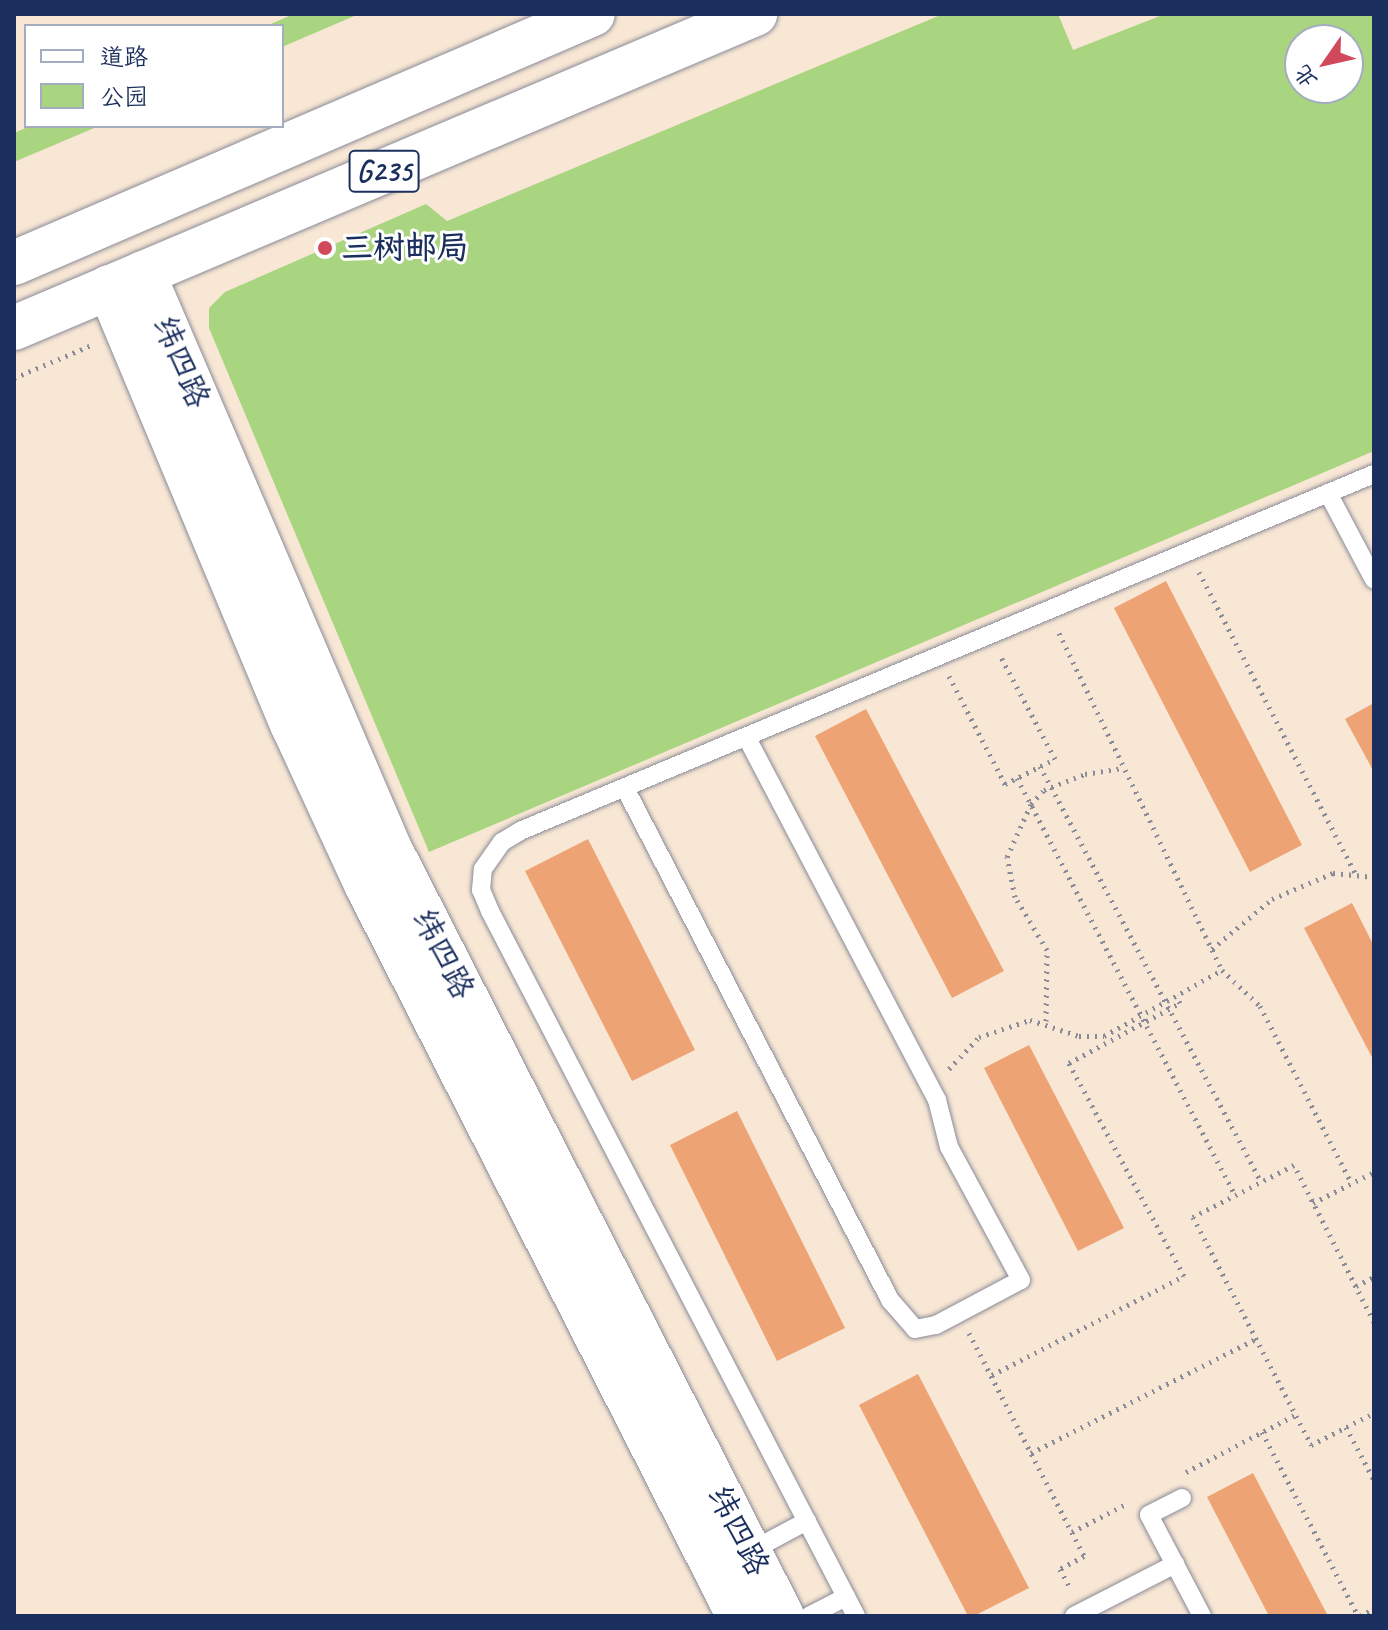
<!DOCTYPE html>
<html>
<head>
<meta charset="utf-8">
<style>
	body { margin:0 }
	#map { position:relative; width:1388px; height:1630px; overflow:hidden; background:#f8e7d4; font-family:Caveat,"LXGW WenKai TC",sans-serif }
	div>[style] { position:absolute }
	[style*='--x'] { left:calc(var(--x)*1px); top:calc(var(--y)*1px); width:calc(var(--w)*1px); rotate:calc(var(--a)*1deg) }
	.green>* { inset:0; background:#a9d480 }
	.building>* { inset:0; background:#eea374 }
	.path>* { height:5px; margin-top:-2.5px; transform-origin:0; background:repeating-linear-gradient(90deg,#8a8b99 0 2px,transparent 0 8px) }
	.roads { filter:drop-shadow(0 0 2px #8a8b99) drop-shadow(0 0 2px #8a8b99) }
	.service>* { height:18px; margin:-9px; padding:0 9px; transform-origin:9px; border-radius:9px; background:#fff }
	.tertiary>* { height:44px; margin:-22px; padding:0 22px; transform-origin:22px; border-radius:22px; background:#fff }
	.trunk>* { height:44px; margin:-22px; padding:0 22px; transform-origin:22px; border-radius:22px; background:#fff }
	.dots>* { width:22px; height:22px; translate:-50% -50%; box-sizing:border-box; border:4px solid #fff; border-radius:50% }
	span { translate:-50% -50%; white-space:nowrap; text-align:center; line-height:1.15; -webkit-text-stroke:6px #fff; paint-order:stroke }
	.shield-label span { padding:2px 6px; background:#fff; border:2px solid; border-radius:6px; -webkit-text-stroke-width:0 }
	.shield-label { font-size:30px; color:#1b2f5e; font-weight:700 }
	.poi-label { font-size:32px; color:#1b2f5e; font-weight:700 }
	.left { translate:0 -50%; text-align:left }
	.street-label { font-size:32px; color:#1b2f5e }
	.frame { position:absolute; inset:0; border:16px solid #1b2f5e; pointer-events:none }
	.legend { position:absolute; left:24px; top:24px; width:260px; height:104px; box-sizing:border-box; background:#fff; border:2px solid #a4acbf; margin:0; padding:10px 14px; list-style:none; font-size:24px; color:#1b2f5e }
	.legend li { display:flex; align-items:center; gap:16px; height:40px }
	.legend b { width:40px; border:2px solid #a4acbf }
	.north { position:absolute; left:1284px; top:24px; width:80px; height:80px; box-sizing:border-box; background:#fff; border:2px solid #a4acbf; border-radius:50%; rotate:236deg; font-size:22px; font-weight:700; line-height:32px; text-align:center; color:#1b2f5e }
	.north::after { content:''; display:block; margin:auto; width:28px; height:36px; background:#d1495b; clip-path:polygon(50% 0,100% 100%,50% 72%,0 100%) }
</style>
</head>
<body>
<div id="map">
	<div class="green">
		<i style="clip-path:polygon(294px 14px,359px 14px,282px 47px,282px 26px,266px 26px)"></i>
		<i style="clip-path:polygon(evenodd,943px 14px,1058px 14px,1073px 50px,1165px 14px,1374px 14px,1374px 451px,429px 852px,209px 328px,209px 308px,225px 292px,426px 204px,447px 221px,943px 14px,1300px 40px,1348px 40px,1348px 88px,1300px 88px,1300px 40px)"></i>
		<i style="clip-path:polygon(30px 126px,99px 126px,14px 162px,14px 133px)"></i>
	</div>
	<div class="building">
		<i style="clip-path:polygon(1166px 581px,1302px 845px,1250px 872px,1114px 608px)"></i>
		<i style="clip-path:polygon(1374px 703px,1374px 772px,1345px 719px)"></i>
		<i style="clip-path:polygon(866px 709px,1004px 971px,952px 998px,815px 736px)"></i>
		<i style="clip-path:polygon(588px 839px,695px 1050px,632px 1081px,525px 871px)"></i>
		<i style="clip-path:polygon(1352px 903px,1374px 946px,1374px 1061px,1304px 928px)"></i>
		<i style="clip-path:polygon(1029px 1045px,1124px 1228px,1078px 1251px,984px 1068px)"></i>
		<i style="clip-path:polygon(737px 1111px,845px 1328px,777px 1361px,670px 1145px)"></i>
		<i style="clip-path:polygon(918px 1374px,1029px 1588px,974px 1616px,968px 1616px,859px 1405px)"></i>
		<i style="clip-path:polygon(1253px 1473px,1328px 1616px,1269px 1616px,1207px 1497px)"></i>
	</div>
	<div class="path">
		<i style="--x:14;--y:378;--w:87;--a:-23"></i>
		<i style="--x:1199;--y:572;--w:339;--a:62.6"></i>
		<i style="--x:1059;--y:633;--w:374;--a:64.2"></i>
		<i style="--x:1222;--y:970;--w:52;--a:43.5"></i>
		<i style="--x:1260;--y:1006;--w:200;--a:62.7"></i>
		<i style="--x:949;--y:676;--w:122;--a:62.6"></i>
		<i style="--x:1005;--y:784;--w:56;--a:-26.6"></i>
		<i style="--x:1055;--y:759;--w:115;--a:-117.9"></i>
		<i style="--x:1040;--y:766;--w:471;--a:62"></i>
		<i style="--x:1017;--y:778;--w:471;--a:62.4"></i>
		<i style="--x:1212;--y:949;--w:78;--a:-39.8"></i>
		<i style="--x:1272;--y:899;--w:66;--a:-23.1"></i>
		<i style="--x:1333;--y:873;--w:41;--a:5.6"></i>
		<i style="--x:1046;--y:1021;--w:71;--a:-89.2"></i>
		<i style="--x:1047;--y:950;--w:62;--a:-121.1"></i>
		<i style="--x:1015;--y:897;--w:41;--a:-101.3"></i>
		<i style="--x:1007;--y:857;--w:58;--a:-65.6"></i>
		<i style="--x:1031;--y:804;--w:19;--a:-47"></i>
		<i style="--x:1044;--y:790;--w:44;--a:-21.3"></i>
		<i style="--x:1085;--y:774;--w:39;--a:-9"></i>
		<i style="--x:949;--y:1069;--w:44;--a:-46.8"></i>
		<i style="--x:979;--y:1037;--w:54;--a:-18.4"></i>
		<i style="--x:1030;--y:1020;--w:52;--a:18.1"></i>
		<i style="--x:1079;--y:1036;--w:25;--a:0"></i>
		<i style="--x:1104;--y:1036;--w:135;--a:-29.2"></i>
		<i style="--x:1313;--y:1203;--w:68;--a:-26.9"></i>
		<i style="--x:1356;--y:1286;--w:20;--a:-27"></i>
		<i style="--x:1374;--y:1322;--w:176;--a:-117"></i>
		<i style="--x:1294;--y:1165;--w:114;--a:152.8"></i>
		<i style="--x:1193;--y:1217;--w:257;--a:62.6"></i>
		<i style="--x:1311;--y:1445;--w:71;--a:-26.9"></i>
		<i style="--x:969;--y:1333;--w:251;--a:62.7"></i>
		<i style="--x:1084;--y:1556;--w:27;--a:152"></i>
		<i style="--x:1060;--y:1569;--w:24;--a:62"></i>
		<i style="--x:992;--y:1375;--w:216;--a:-27.3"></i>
		<i style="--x:1184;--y:1276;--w:242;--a:-118.4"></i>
		<i style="--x:1069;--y:1063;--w:126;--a:-28.4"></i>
		<i style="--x:1180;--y:1003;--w:8;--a:-120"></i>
		<i style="--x:1346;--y:1427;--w:60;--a:62.2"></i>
		<i style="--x:1262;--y:1432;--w:208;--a:62.4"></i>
		<i style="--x:1031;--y:1453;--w:252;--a:-26.9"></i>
		<i style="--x:1186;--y:1472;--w:123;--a:-27.6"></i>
		<i style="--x:1072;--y:1532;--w:63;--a:-27.4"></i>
		<i style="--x:1360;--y:1616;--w:16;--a:-27"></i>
	</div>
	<div class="roads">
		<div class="service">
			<i style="--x:1328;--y:493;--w:98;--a:62.1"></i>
			<i style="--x:625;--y:788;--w:577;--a:62.63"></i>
			<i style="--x:890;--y:1300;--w:38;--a:49"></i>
			<i style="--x:915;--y:1329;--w:21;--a:-11"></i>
			<i style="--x:936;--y:1325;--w:96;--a:-27.9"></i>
			<i style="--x:1021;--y:1280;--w:151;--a:-118.4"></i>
			<i style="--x:949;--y:1147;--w:49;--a:-104.3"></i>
			<i style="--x:937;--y:1100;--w:409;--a:-117.7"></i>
			<i style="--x:1182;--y:1498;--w:37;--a:153"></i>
			<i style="--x:1149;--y:1515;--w:114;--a:62.3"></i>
			<i style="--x:749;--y:1552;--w:66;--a:-28.1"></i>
			<i style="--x:809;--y:1616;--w:42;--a:-27.2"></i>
			<i style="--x:856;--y:1616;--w:794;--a:-117.44"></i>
			<i style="--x:490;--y:911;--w:23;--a:-113"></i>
			<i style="--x:481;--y:890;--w:21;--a:-85"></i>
			<i style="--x:483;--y:869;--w:33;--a:-55"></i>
			<i style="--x:502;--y:842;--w:21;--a:-31"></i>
			<i style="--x:520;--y:831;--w:926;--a:-22.69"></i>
			<i style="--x:1074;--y:1616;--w:114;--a:-27.2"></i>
		</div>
		<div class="tertiary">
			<i style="--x:143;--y:273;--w:624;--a:66.8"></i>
			<i style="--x:389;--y:847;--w:864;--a:62.93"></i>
			<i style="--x:109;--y:287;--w:476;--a:67.3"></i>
			<i style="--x:293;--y:726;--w:176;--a:65.2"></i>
			<i style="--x:367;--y:886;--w:819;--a:63"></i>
		</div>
		<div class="trunk">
			<i style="--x:14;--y:263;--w:630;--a:-23.27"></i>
			<i style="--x:14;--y:328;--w:805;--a:-22.96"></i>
		</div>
	</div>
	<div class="dots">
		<i style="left:325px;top:248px;background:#d1495b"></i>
	</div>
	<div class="shield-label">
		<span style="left:384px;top:171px">G235</span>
	</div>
	<div class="poi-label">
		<span class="left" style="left:341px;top:248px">三树邮局</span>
	</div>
	<div class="street-label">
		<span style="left:181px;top:362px;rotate:67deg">纬四路</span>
		<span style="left:443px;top:954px;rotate:63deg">纬四路</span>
		<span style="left:738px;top:1531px;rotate:63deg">纬四路</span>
	</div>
	<div class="frame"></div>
	<ul class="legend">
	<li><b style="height:10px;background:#fff"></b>道路</li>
	<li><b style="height:22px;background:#a9d480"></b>公园</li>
	</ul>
	<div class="north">北</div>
</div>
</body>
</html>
